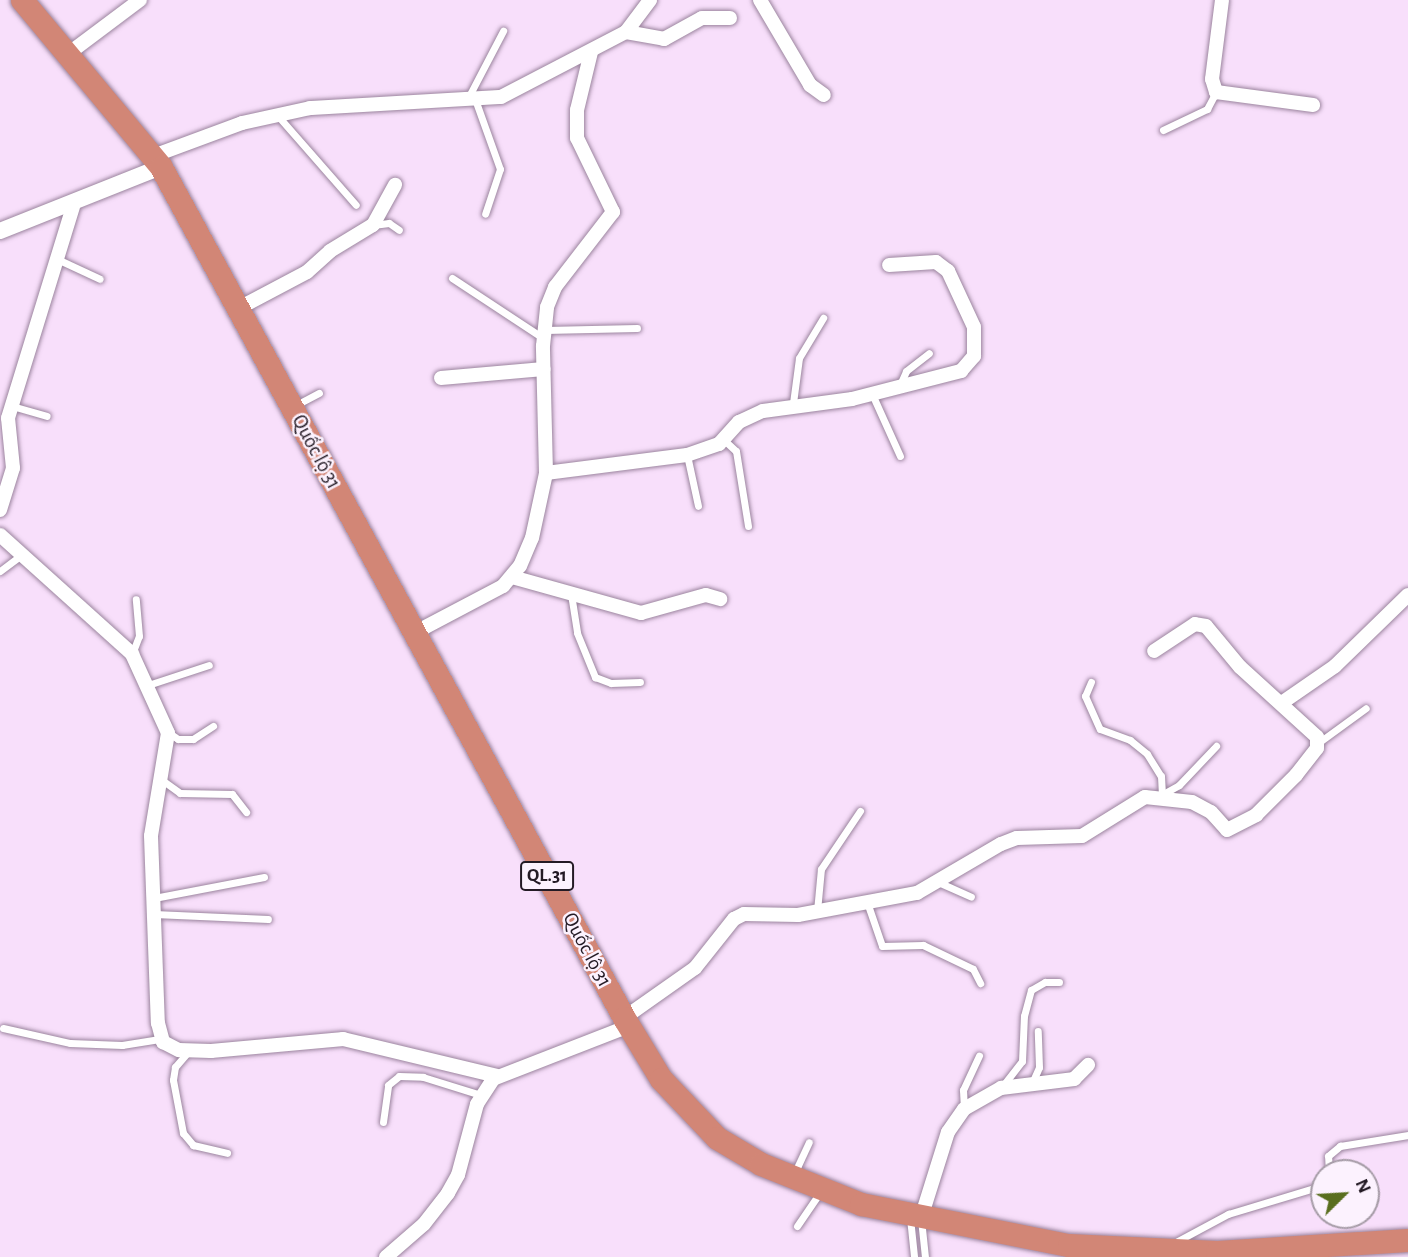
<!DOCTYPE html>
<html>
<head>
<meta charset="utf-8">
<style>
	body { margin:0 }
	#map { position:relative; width:1408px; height:1257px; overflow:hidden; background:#f8dffb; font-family:"Alegreya Sans",sans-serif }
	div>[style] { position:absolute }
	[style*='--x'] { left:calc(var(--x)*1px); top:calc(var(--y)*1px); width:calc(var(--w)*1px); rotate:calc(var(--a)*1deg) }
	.roads { filter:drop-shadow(0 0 2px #9b849e) drop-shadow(0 0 2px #9b849e) }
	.service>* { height:7px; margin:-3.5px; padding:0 3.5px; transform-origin:3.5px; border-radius:3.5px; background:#fff }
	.minor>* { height:14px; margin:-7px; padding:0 7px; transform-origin:7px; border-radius:7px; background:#fff }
	.tertiary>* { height:16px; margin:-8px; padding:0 8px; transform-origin:8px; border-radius:8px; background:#fff }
	.trunk>* { height:23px; margin:-11.5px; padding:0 11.5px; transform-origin:11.5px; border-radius:11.5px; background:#d28676 }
	span { translate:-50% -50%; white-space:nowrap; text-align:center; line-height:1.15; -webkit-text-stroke:5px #fcf2fe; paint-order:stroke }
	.shield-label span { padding:2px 5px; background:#fcf2fe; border:2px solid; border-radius:5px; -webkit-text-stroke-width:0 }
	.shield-label { font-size:19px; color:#241b25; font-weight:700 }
	.street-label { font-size:21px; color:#241b25 }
	.north { position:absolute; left:1310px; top:1159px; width:70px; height:70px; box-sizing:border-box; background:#fcf2fe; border:2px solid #a69ca7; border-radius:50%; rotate:66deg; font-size:19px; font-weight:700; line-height:28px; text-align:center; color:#241b25 }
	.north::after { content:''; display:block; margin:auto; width:24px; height:32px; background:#596e1e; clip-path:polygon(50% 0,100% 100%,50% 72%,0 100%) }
</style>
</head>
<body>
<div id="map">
	<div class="roads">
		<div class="service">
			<i style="--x:468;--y:98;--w:76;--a:-62.4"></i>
			<i style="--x:476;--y:102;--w:71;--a:70.3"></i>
			<i style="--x:500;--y:169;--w:47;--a:108.4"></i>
			<i style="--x:278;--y:116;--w:118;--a:48.8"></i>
			<i style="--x:1163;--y:130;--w:49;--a:-25.5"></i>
			<i style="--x:1207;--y:109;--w:19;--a:-62"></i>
			<i style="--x:373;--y:225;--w:16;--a:-7"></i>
			<i style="--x:389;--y:223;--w:12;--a:35"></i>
			<i style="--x:57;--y:259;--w:47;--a:24.9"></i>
			<i style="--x:452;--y:278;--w:109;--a:33.4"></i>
			<i style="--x:545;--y:330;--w:92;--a:-1.2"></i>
			<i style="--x:899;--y:387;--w:17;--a:-66"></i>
			<i style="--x:906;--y:371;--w:29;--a:-38"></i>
			<i style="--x:872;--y:394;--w:68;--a:65.7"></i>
			<i style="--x:793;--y:403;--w:45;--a:-82.4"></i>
			<i style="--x:799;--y:358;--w:47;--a:-59"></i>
			<i style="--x:296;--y:405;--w:26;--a:-28"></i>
			<i style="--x:12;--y:406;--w:36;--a:16"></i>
			<i style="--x:724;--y:440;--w:16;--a:43"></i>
			<i style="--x:736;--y:451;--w:76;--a:80.9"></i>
			<i style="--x:687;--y:455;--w:52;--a:77.8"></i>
			<i style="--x:0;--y:571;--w:26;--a:-37"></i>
			<i style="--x:571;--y:594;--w:39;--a:81"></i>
			<i style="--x:577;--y:633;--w:48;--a:67.8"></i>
			<i style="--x:595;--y:677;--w:17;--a:21"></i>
			<i style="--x:611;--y:683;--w:29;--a:-2"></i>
			<i style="--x:132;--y:654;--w:19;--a:-69"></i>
			<i style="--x:139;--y:636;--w:37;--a:-95"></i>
			<i style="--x:1091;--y:682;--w:15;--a:113"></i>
			<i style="--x:1085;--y:696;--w:36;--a:66"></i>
			<i style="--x:1100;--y:729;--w:32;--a:20"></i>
			<i style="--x:1130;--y:740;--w:22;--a:39"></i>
			<i style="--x:1147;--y:754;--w:26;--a:58"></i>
			<i style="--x:1161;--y:776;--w:20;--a:87"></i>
			<i style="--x:148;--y:685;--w:64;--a:-18.2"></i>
			<i style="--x:169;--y:733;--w:11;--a:34"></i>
			<i style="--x:178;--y:739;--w:15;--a:0"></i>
			<i style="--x:193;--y:739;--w:24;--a:-33"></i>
			<i style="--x:1318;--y:743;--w:59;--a:-36.1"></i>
			<i style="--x:162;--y:780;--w:22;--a:36"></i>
			<i style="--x:180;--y:793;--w:52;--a:1.1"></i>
			<i style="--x:232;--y:794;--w:23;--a:52"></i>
			<i style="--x:1163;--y:794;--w:18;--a:-29"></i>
			<i style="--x:1179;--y:785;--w:54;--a:-46.5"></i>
			<i style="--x:938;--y:882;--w:36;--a:24"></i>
			<i style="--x:154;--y:898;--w:112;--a:-10.8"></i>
			<i style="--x:868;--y:905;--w:43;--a:71.1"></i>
			<i style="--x:882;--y:946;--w:41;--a:-1.4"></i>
			<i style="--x:923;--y:945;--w:55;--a:25.6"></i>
			<i style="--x:973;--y:969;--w:16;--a:63"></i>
			<i style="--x:817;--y:911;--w:42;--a:-84.6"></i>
			<i style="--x:821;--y:869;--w:70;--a:-56.1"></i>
			<i style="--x:154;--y:914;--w:114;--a:2.5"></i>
			<i style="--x:3;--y:1028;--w:69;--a:12.6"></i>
			<i style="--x:70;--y:1043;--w:52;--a:2.2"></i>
			<i style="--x:122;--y:1045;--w:38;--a:-9"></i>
			<i style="--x:188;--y:1052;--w:20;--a:131"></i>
			<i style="--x:175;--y:1067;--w:13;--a:99"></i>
			<i style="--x:173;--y:1080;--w:54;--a:79.3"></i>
			<i style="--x:183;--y:1133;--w:16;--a:50"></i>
			<i style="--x:193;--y:1145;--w:35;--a:13"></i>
			<i style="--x:1032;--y:1083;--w:17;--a:-66"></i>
			<i style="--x:1039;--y:1067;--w:36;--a:-92"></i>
			<i style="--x:1001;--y:1088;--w:34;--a:-52"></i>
			<i style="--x:1022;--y:1061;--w:45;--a:-87.5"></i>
			<i style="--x:1024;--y:1016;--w:27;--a:-75"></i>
			<i style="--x:1031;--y:990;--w:16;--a:-30"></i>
			<i style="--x:1045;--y:982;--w:14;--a:0"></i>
			<i style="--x:964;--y:1109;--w:19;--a:-93"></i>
			<i style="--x:963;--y:1090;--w:38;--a:-65"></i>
			<i style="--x:383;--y:1122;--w:37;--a:-82"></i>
			<i style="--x:388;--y:1085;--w:14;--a:-39"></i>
			<i style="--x:399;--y:1076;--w:24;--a:2"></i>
			<i style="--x:423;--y:1077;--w:61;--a:17.2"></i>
			<i style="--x:1329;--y:1173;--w:17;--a:-93"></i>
			<i style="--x:1328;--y:1156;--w:16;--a:-40"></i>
			<i style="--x:1340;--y:1146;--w:69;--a:-9.2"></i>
			<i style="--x:794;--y:1174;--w:35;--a:-65"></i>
			<i style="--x:910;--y:1218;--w:39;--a:84"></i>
			<i style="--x:921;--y:1219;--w:38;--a:84"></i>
			<i style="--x:797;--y:1226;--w:42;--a:-55.6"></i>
			<i style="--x:1172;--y:1244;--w:64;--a:-28.2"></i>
			<i style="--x:1228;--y:1214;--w:100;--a:-16.8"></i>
		</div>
		<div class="minor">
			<i style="--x:760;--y:0;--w:99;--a:59.5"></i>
			<i style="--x:810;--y:85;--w:17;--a:36"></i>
			<i style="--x:1222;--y:0;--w:80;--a:97.2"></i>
			<i style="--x:1212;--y:79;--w:14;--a:73"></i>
			<i style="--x:1216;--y:92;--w:98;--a:7.6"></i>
			<i style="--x:626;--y:32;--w:39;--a:10"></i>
			<i style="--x:664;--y:39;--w:43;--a:-28.9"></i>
			<i style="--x:702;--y:18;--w:28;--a:0"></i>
			<i style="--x:68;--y:54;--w:90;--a:-36.9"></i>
			<i style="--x:153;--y:156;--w:95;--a:-20.3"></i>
			<i style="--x:242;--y:123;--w:70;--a:-12.4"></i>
			<i style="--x:310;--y:108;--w:191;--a:-3.3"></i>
			<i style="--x:501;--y:97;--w:141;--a:-27.5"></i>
			<i style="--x:626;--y:32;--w:40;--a:-53"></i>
			<i style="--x:239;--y:308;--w:77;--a:-27.9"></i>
			<i style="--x:307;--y:272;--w:31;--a:-42"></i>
			<i style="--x:330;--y:251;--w:50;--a:-31.2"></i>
			<i style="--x:373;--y:225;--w:46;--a:-61.2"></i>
			<i style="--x:441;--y:378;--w:103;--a:-5"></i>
			<i style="--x:546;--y:473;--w:142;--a:-7.3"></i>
			<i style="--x:687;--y:455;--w:34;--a:-19"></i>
			<i style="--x:719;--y:444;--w:30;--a:-48"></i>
			<i style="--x:739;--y:422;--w:26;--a:-25"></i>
			<i style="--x:763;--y:411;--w:90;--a:-7.7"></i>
			<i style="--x:852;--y:399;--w:113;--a:-14.4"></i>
			<i style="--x:961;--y:371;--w:20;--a:-49"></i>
			<i style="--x:974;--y:356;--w:29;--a:-90"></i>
			<i style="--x:974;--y:327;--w:62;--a:-114.9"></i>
			<i style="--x:948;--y:271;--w:15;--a:-143"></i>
			<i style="--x:936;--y:262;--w:47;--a:176.3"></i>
			<i style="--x:0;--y:510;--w:44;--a:-72.8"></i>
			<i style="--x:13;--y:468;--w:50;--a:-95.7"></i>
			<i style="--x:8;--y:418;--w:224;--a:-72.9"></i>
			<i style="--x:0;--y:535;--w:178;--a:42"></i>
			<i style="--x:132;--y:654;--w:87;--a:65.5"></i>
			<i style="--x:168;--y:733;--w:104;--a:99.4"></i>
			<i style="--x:151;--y:836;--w:187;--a:87.9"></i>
			<i style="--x:158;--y:1023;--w:20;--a:75"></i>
			<i style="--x:163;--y:1042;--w:18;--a:27"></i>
			<i style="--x:179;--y:1050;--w:32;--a:2"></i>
			<i style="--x:211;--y:1051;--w:133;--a:-5.2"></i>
			<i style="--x:343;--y:1039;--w:158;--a:13.5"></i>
			<i style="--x:512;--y:577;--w:134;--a:15.6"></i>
			<i style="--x:641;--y:613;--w:67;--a:-15.5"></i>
			<i style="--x:706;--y:595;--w:15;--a:16"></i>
			<i style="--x:414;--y:633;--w:101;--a:-27.8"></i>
			<i style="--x:503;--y:586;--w:26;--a:-50"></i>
			<i style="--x:520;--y:566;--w:30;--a:-67"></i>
			<i style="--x:532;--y:538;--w:66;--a:-77.8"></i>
			<i style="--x:546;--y:473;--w:127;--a:-91.4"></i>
			<i style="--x:543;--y:346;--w:39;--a:-84"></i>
			<i style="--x:547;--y:307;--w:22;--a:-68"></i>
			<i style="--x:555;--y:287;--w:95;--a:-52.3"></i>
			<i style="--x:613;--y:212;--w:82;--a:-115.9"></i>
			<i style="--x:577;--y:138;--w:28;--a:-90"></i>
			<i style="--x:577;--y:110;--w:60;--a:-76.4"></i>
			<i style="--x:1283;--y:702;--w:63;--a:-34.7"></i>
			<i style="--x:1335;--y:666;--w:102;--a:-44.2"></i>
			<i style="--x:624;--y:1018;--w:87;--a:-35.2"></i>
			<i style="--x:695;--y:968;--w:63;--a:-51.5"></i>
			<i style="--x:734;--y:919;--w:11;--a:-27"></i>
			<i style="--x:744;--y:914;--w:54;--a:1.1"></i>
			<i style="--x:798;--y:915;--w:121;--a:-10.5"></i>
			<i style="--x:917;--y:893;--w:97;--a:-30.3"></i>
			<i style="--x:1001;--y:844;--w:17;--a:-21"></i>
			<i style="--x:1017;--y:838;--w:65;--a:-1.8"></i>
			<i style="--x:1082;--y:836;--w:74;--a:-31.8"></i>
			<i style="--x:1145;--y:797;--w:47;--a:6.1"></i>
			<i style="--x:1192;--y:802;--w:21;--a:28"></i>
			<i style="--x:1211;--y:812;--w:24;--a:48"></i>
			<i style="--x:1227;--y:830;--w:33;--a:-27"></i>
			<i style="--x:1256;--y:815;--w:57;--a:-45"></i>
			<i style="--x:1296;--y:775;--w:34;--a:-52"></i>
			<i style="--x:1317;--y:748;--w:11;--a:-90"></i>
			<i style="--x:1317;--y:737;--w:104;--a:-137.7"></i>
			<i style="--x:1240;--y:667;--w:53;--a:-129.7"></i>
			<i style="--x:1206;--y:626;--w:11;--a:-170"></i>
			<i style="--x:1195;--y:624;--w:49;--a:146.6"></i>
			<i style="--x:921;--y:1218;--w:90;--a:-72.6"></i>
			<i style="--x:948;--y:1132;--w:28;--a:-55"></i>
			<i style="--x:964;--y:1109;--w:43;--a:-29.6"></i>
			<i style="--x:1001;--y:1088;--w:74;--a:-7"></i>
			<i style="--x:1074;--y:1079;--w:20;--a:-45"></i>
			<i style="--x:386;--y:1257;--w:50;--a:-41"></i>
			<i style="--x:424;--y:1224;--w:39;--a:-52"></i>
			<i style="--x:448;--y:1193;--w:21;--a:-61"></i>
			<i style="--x:458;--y:1175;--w:73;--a:-75"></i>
			<i style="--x:477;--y:1104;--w:30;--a:-57"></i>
			<i style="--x:493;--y:1079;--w:146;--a:-21.3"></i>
		</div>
		<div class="tertiary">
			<i style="--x:0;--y:231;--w:173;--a:-21.7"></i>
		</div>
		<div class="trunk">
			<i style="--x:22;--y:0;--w:217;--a:50.2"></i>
			<i style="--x:161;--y:167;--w:969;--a:61.45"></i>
			<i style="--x:624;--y:1018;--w:71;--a:58.8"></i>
			<i style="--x:661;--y:1079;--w:81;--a:46.5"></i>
			<i style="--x:717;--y:1138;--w:51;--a:30.6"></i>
			<i style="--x:761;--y:1164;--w:108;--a:21.8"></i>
			<i style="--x:861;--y:1204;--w:212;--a:11.2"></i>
			<i style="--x:1069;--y:1245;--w:148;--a:2.7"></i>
			<i style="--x:1217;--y:1252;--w:191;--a:-3.6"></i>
		</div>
	</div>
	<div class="shield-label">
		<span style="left:547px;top:876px">QL.31</span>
	</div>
	<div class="street-label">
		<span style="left:316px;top:452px;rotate:62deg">Quốc lộ 31</span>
		<span style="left:587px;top:950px;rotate:62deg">Quốc lộ 31</span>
	</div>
	<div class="north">N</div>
</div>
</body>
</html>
